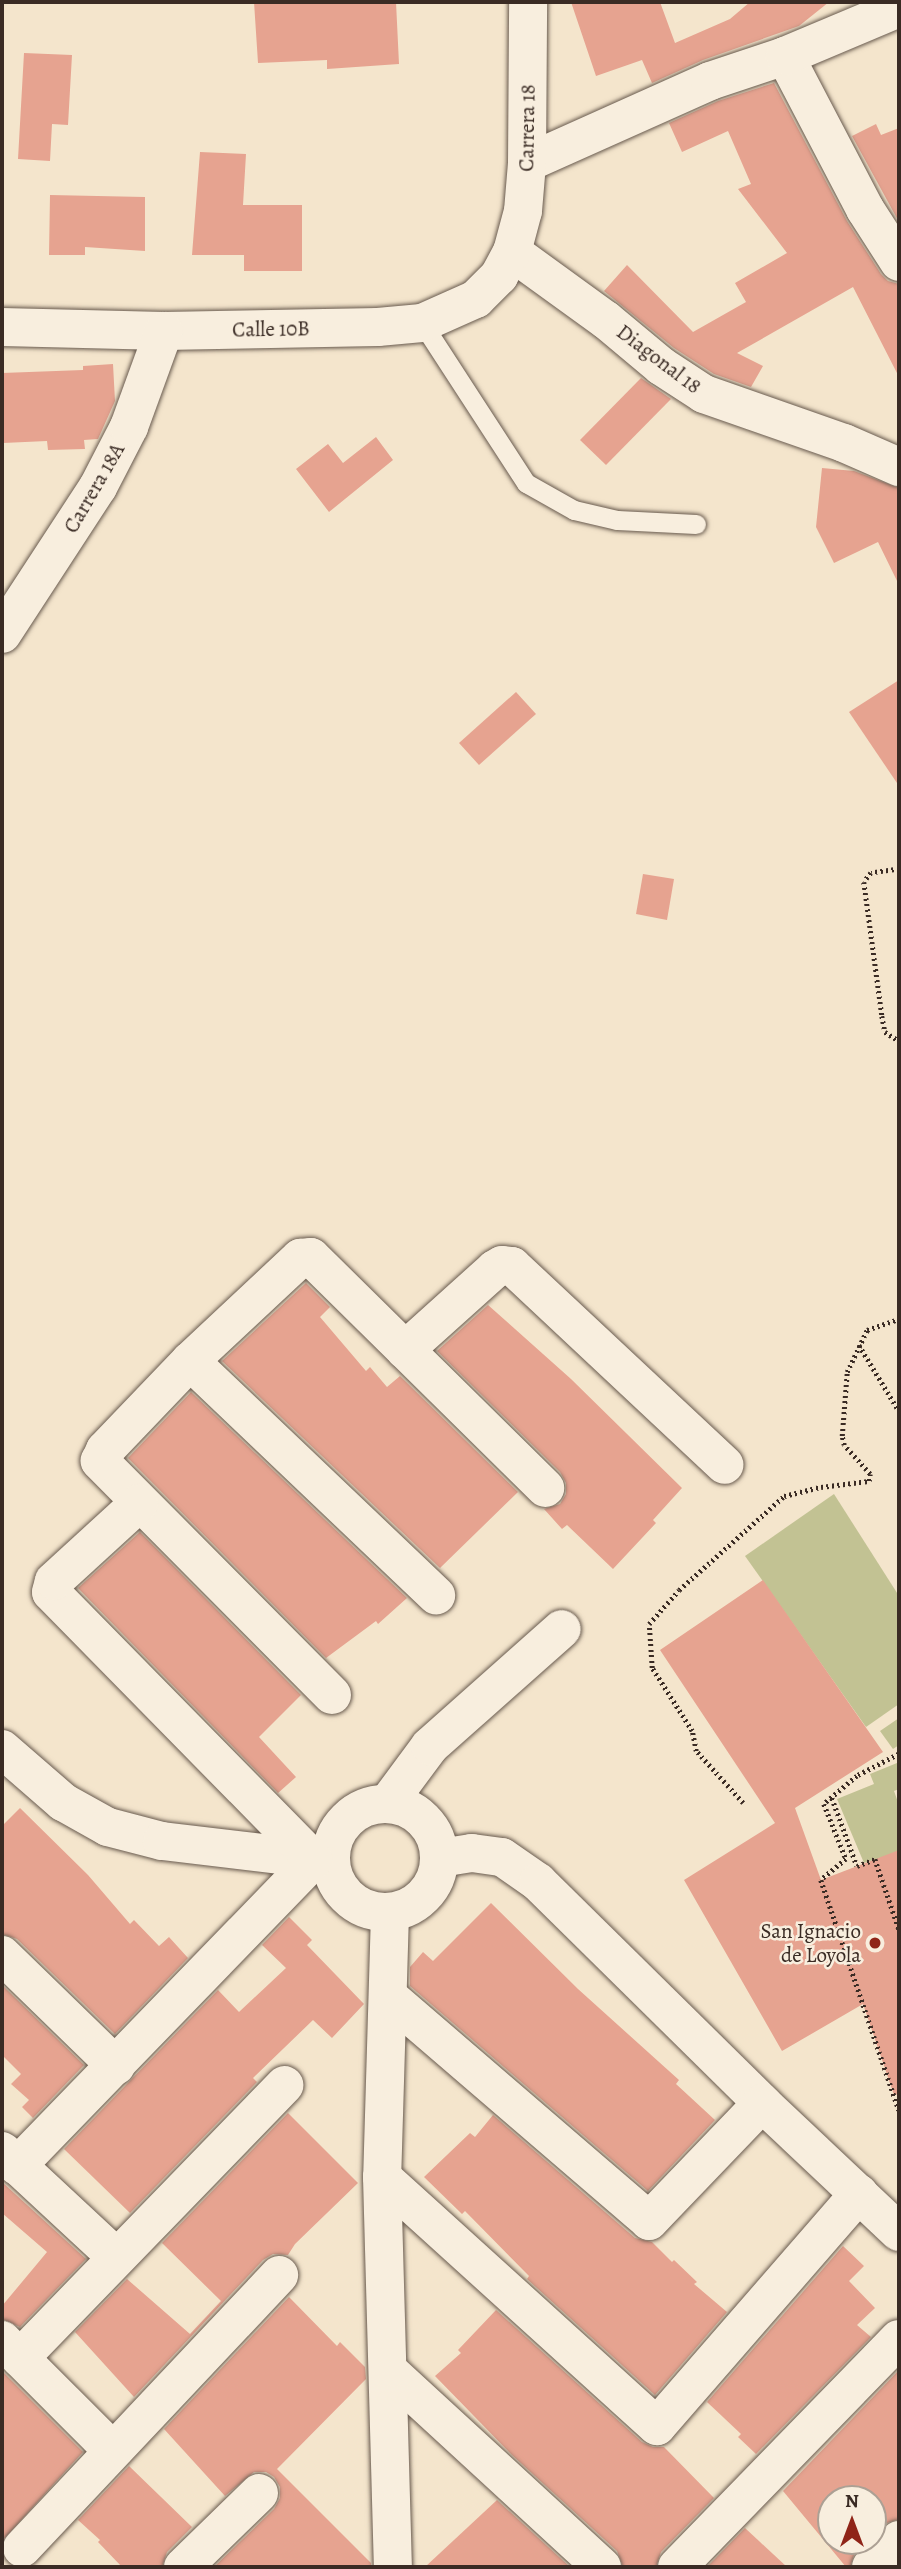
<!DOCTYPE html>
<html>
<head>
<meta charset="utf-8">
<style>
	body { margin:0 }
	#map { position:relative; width:901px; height:2569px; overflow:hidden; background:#f4e5cc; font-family:Alegreya,serif }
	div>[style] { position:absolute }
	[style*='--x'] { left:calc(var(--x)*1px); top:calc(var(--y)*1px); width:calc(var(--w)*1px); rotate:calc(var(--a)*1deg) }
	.green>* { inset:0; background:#c2c293 }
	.building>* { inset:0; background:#e6a390 }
	.path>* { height:4.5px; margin-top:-2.25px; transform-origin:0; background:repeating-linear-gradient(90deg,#3a2b24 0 2px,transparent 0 5.5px) }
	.roads { filter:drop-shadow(0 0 2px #685a4e) drop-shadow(0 0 2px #685a4e) }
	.service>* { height:19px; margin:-9.5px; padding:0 9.5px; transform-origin:9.5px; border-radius:9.5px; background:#f8eede }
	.minor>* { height:38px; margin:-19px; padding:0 19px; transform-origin:19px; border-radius:19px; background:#f8eede }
	.minor>.ring { margin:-19px; padding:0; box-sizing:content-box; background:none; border:38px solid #f8eede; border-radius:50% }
	.dots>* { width:19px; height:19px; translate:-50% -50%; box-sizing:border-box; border:4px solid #f8eede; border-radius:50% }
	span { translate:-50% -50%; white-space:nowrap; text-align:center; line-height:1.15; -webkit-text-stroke:5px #f8eede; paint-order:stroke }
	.street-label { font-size:21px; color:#3a2b24 }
	.poi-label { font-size:21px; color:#3a2b24 }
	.right { translate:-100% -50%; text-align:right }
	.frame { position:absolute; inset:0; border:4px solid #3a2b24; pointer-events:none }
	.north { position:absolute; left:817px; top:2485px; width:70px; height:70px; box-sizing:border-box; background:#f8eede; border:2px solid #aca094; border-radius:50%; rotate:0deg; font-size:19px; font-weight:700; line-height:28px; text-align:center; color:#3a2b24 }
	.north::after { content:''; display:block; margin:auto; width:24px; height:32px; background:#8f2418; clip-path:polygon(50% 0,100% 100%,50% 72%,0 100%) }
</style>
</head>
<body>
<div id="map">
	<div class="green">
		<i style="clip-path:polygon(834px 1494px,899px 1596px,899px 1704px,866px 1727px,745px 1556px)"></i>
		<i style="clip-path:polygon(899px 1718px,899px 1745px,893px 1749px,880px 1731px)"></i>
		<i style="clip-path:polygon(897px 1763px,899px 1789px,894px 1791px,899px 1805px,899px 1929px,876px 1859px,864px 1863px,837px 1799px,874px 1784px,870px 1774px)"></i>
	</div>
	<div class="building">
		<i style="clip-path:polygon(254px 2px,396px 2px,399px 64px,327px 69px,327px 60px,258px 63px)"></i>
		<i style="clip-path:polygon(571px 2px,660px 2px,675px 43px,730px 19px,750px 2px,829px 2px,799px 26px,703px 60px,652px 83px,642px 60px,596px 76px)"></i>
		<i style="clip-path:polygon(24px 53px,72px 55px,68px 125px,52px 124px,50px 161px,18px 159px)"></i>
		<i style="clip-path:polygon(774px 83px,847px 221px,881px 274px,888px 281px,899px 284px,899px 377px,853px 287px,737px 353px,763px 366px,751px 387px,714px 374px,674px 348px,604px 291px,627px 265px,693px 332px,746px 302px,735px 283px,787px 253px,738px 189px,751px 184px,728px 131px,682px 152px,669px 123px,718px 101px)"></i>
		<i style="clip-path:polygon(876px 124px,881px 135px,899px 128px,899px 222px,852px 136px)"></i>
		<i style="clip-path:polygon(200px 152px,246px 154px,243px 205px,302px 205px,302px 271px,244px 271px,244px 255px,192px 255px)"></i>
		<i style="clip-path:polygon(50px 195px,145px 197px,145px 251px,85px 247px,85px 255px,49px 255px)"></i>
		<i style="clip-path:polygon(113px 364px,115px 401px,98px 439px,84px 440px,85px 449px,48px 450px,47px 441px,3px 443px,2px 373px,83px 370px,83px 366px)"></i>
		<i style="clip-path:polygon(641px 378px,671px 399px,606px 465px,580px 440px)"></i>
		<i style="clip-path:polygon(376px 437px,393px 460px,329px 512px,296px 469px,328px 444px,343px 463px)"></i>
		<i style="clip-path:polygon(822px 468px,854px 471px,899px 488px,899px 585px,878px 542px,834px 563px,816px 527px)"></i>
		<i style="clip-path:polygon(899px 680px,899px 786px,849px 712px)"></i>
		<i style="clip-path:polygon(516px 692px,536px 714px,479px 765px,459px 743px)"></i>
		<i style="clip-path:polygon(643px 874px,674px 879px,667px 920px,636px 914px)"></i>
		<i style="clip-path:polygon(306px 1283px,330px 1307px,320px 1317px,366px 1371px,370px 1367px,387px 1387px,400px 1376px,518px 1492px,440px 1568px,222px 1361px)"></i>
		<i style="clip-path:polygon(488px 1305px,571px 1379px,682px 1488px,653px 1520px,656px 1523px,613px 1569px,567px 1525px,562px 1529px,544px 1509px,560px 1504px,566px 1494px,566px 1483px,560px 1472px,437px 1351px)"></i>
		<i style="clip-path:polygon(191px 1392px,407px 1598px,378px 1624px,376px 1621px,326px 1658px,128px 1458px)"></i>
		<i style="clip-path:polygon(140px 1532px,301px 1695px,259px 1737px,296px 1777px,278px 1793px,78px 1588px)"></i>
		<i style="clip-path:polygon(763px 1580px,883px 1752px,795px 1808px,821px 1880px,899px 1850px,899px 2094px,894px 2095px,863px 2004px,782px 2051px,684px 1880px,775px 1823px,660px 1650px)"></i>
		<i style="clip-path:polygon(20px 1808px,88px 1875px,130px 1924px,134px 1920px,159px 1946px,169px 1937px,188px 1958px,115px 2034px,17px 1939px,2px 1934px,2px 1826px)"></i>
		<i style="clip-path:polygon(491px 1903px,578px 1989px,679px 2080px,676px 2084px,715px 2120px,648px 2191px,410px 1986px,410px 1967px,423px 1952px,433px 1961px)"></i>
		<i style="clip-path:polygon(289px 1917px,312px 1940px,307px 1945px,364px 2004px,332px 2038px,313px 2020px,253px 2078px,257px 2082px,130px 2213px,64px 2149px,218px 1990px,239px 2012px,286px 1968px,262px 1945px)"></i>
		<i style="clip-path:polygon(2px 1985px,84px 2065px,33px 2118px,22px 2107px,29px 2100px,11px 2084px,21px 2074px,2px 2055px)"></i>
		<i style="clip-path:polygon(288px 2113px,358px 2183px,295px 2244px,288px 2255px,273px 2254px,263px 2260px,134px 2397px,75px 2332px,127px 2279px,190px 2334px,221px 2301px,162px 2243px)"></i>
		<i style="clip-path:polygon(493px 2115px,635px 2238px,652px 2242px,672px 2262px,674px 2260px,697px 2282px,694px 2284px,727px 2312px,655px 2395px,527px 2279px,529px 2276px,465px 2211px,462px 2214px,424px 2177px,470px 2133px,475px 2137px)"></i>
		<i style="clip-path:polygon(2px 2182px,86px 2259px,20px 2327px,2px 2319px,2px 2306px,47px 2252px,2px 2213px)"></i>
		<i style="clip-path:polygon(843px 2246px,864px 2266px,849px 2281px,875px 2308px,857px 2325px,871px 2337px,756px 2454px,738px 2437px,741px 2434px,707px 2402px)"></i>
		<i style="clip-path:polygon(289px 2297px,337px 2346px,340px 2342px,365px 2367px,366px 2379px,277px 2469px,371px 2563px,371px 2567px,214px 2567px,274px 2509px,280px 2498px,280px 2487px,274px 2477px,266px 2472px,254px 2472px,225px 2496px,164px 2429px)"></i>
		<i style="clip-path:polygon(496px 2310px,642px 2442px,653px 2447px,664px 2447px,714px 2498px,661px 2552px,656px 2567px,623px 2567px,617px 2551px,512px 2455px,435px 2376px,461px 2353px,458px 2350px)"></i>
		<i style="clip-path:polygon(899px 2370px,899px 2519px,884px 2524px,873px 2535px,873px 2499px,831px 2499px,831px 2541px,866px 2541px,855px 2552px,850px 2567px,846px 2567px,783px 2491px)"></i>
		<i style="clip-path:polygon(2px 2371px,83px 2452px,2px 2541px)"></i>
		<i style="clip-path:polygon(129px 2466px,192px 2527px,167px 2552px,162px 2567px,122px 2567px,98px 2542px,100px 2540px,78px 2520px)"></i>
		<i style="clip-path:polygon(497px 2500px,570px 2567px,425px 2567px)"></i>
		<i style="clip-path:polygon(745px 2528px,787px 2567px,707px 2567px)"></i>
	</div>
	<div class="path">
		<i style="--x:899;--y:869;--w:28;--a:172"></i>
		<i style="--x:871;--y:873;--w:11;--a:128"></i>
		<i style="--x:864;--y:882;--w:135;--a:82.3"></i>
		<i style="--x:882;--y:1016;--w:16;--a:79"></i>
		<i style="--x:885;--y:1032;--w:17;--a:33"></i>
		<i style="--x:859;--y:1345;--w:77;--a:58.8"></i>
		<i style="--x:899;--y:1754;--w:47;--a:152.4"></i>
		<i style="--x:857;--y:1776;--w:43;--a:139.7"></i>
		<i style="--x:824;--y:1804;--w:59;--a:68.2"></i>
		<i style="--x:846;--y:1859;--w:33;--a:140"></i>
		<i style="--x:821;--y:1880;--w:243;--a:71.3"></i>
		<i style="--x:832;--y:1798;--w:72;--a:69.8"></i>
		<i style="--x:857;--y:1866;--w:19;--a:-21"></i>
		<i style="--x:875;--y:1859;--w:74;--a:71.1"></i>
		<i style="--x:743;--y:1803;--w:70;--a:-132.1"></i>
		<i style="--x:696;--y:1751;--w:20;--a:-101"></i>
		<i style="--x:692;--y:1731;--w:75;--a:-122.4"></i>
		<i style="--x:652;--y:1668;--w:44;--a:-93.9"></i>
		<i style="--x:649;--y:1624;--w:45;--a:-48.6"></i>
		<i style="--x:679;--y:1590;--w:141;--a:-41.8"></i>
		<i style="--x:784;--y:1496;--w:38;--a:-14"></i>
		<i style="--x:821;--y:1487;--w:48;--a:-7.1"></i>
		<i style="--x:869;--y:1481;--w:7;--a:-82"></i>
		<i style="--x:870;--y:1474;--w:39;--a:-132"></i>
		<i style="--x:844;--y:1445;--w:9;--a:-103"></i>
		<i style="--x:842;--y:1436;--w:64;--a:-85.5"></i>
		<i style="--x:847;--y:1372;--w:47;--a:-64.5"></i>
		<i style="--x:867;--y:1330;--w:34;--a:-19"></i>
	</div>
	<div class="roads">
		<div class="service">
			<i style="--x:422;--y:323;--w:191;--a:57"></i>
			<i style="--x:526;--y:483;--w:55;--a:29.4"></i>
			<i style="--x:574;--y:510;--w:44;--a:13.1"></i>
			<i style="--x:617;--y:520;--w:79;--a:2.9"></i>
		</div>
		<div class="minor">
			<i style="--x:785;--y:56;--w:173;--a:62.4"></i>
			<i style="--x:865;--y:209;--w:63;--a:57.3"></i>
			<i style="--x:527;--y:163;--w:201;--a:-24.1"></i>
			<i style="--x:710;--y:81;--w:79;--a:-18.4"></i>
			<i style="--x:785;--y:56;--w:124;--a:-22.8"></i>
			<i style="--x:512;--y:252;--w:116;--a:35.9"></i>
			<i style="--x:606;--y:320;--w:72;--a:39.9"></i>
			<i style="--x:661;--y:366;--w:51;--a:33.1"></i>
			<i style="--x:704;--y:394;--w:148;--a:19.3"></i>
			<i style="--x:844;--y:443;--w:60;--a:23.6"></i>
			<i style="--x:2;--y:327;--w:162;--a:1.4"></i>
			<i style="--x:164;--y:331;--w:214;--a:-1.1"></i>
			<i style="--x:378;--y:327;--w:44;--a:-5.2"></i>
			<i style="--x:422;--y:323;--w:59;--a:-24"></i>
			<i style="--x:476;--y:299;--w:33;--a:-45"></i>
			<i style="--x:499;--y:276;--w:27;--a:-62"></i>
			<i style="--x:512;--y:252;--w:42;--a:-75"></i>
			<i style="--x:523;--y:211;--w:48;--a:-85.2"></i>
			<i style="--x:527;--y:163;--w:161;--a:-89.6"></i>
			<i style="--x:2;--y:634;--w:176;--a:-56.9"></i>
			<i style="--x:98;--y:487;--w:68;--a:-62.7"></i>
			<i style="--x:129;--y:427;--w:102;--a:-70"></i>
			<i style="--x:405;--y:1350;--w:121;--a:-42"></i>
			<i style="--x:495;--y:1269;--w:8;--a:-30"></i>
			<i style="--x:502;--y:1265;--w:10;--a:6"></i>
			<i style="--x:512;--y:1266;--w:291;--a:43.1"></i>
			<i style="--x:190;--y:1361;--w:340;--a:43.6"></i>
			<i style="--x:332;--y:1695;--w:330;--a:-134.8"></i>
			<i style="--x:100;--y:1461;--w:12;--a:-66"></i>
			<i style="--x:105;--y:1450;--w:123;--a:-46.3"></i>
			<i style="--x:190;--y:1361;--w:151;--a:-43.1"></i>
			<i style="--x:300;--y:1258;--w:11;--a:-5"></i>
			<i style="--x:311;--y:1257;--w:329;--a:44.6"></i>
			<i style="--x:2;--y:1749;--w:81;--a:41"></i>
			<i style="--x:63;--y:1802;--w:51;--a:29.1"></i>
			<i style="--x:108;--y:1827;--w:56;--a:14.5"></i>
			<i style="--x:162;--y:1841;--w:160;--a:6.8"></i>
			<i class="ring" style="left:331px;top:1804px;width:70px;height:70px"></i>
			<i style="--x:387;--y:1804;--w:72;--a:-53.4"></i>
			<i style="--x:430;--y:1746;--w:176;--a:-41.6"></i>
			<i style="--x:440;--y:1858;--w:32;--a:-9"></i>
			<i style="--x:472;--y:1853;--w:30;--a:8"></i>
			<i style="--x:502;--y:1857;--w:44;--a:34.8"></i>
			<i style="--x:538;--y:1882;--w:315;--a:44.6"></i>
			<i style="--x:762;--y:2103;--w:188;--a:43.3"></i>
			<i style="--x:390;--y:1913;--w:264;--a:91.7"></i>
			<i style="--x:382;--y:2177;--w:390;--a:88.4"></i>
			<i style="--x:2;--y:1955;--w:159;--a:44.2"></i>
			<i style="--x:389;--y:1997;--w:343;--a:40.7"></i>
			<i style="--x:649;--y:2221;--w:163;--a:-46.2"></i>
			<i style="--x:2;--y:2151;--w:156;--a:42.9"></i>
			<i style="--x:17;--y:2166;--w:426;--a:-45.9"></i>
			<i style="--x:314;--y:1860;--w:375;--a:-134.5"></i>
			<i style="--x:51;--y:1592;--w:11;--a:-75"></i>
			<i style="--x:54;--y:1581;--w:115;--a:-42.5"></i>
			<i style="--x:382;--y:2177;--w:371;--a:42.2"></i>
			<i style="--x:657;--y:2426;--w:308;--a:-49"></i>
			<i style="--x:2;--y:2340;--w:156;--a:45"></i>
			<i style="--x:20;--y:2358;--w:380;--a:-45.9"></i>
			<i style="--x:390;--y:2372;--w:288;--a:42.6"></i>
			<i style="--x:22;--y:2548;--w:375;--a:-46.7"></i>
			<i style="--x:183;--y:2567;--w:106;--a:-44.2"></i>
			<i style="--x:677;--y:2567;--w:318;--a:-45.8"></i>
			<i style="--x:871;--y:2567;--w:39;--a:-44"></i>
		</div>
	</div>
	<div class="dots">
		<i style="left:875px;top:1943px;background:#8f2418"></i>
	</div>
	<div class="street-label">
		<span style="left:527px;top:128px;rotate:-89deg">Carrera 18</span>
		<span style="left:271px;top:329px;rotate:-1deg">Calle 10B</span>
		<span style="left:659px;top:359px;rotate:37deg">Diagonal 18</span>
		<span style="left:94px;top:488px;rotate:-60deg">Carrera 18A</span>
	</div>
	<div class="poi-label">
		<span class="right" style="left:861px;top:1943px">San Ignacio<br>de Loyola</span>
	</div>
	<div class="frame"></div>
	<div class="north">N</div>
</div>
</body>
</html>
